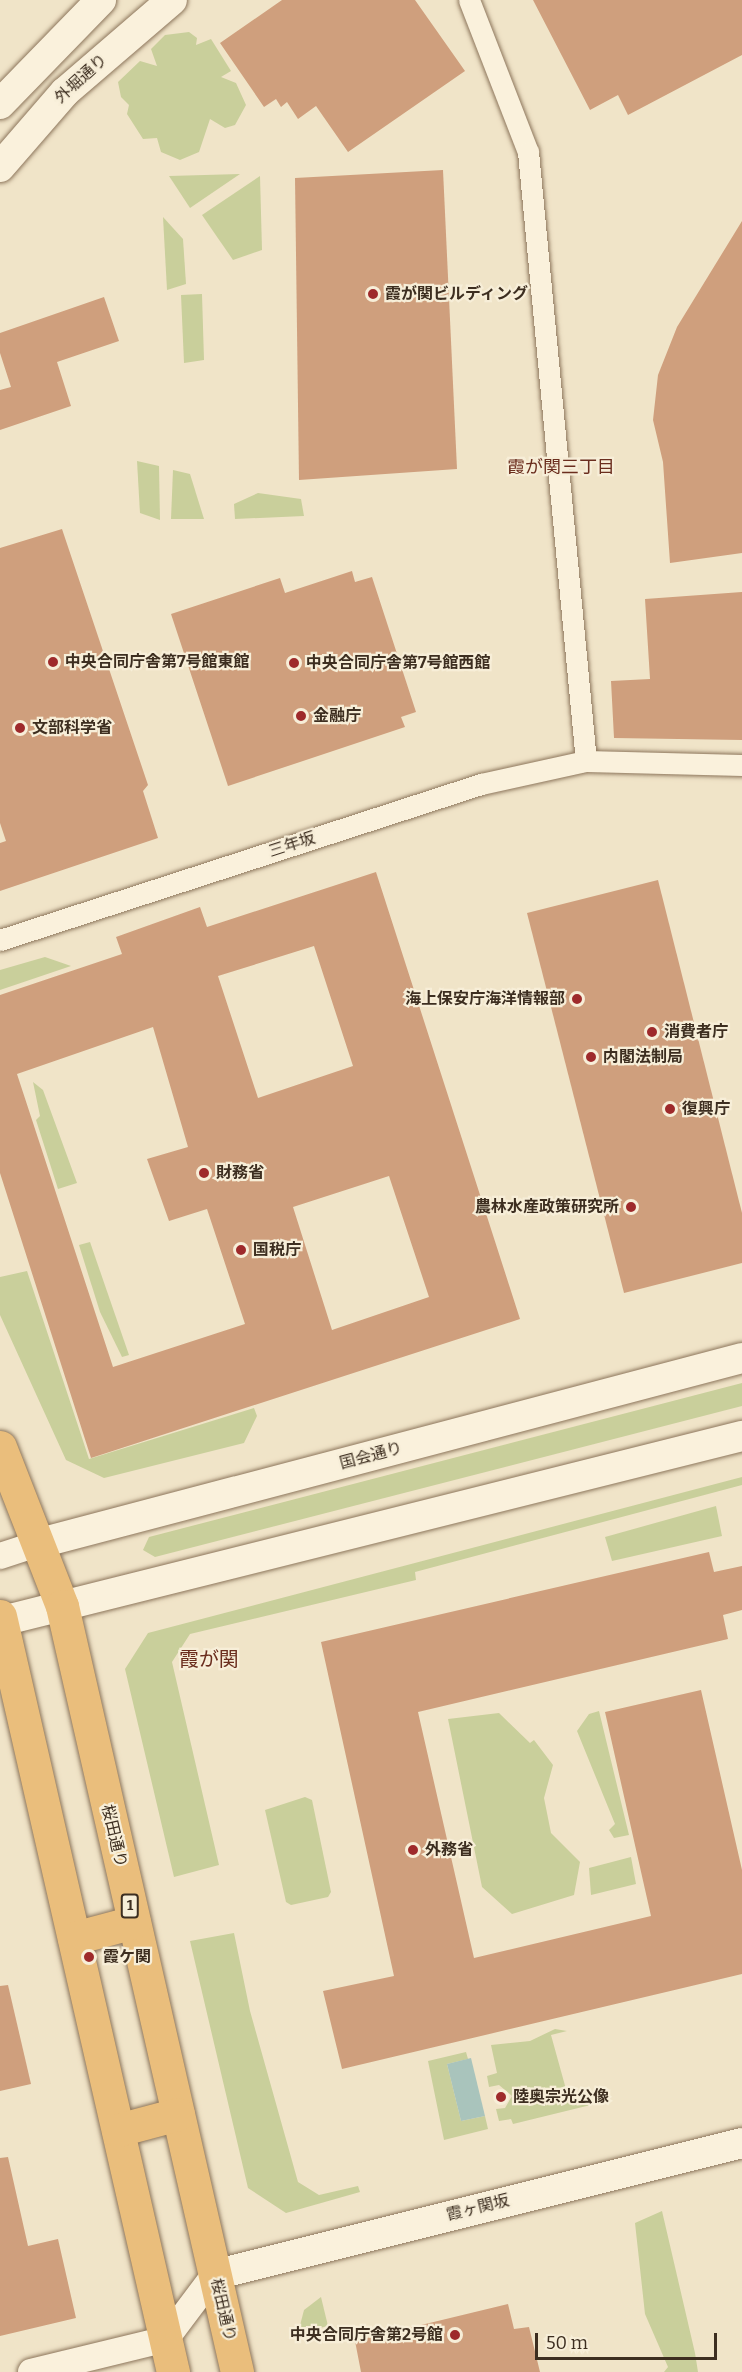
<!DOCTYPE html>
<html>
<head>
<meta charset="utf-8">
<style>
	body { margin:0 }
	#map { position:relative; width:742px; height:2372px; overflow:hidden; background:#f0e4c8; font-family:Bitter,"Noto Sans JP",serif }
	div>[style] { position:absolute }
	[style*='--x'] { left:calc(var(--x)*1px); top:calc(var(--y)*1px); width:calc(var(--w)*1px); rotate:calc(var(--a)*1deg) }
	.green>* { inset:0; background:#c9cf9b }
	.water>* { inset:0; background:#a9c4bc }
	.building>* { inset:0; background:#cf9f7d }
	.roads { filter:drop-shadow(0 0 2px #8d765c) drop-shadow(0 0 2px #8d765c) }
	.minor>* { height:21px; margin:-10.5px; padding:0 10.5px; transform-origin:10.5px; border-radius:10.5px; background:#faf1dc }
	.tertiary>* { height:26px; margin:-13px; padding:0 13px; transform-origin:13px; border-radius:13px; background:#faf1dc }
	.secondary>* { height:30px; margin:-15px; padding:0 15px; transform-origin:15px; border-radius:15px; background:#faf1dc }
	.trunk>* { height:33px; margin:-16.5px; padding:0 16.5px; transform-origin:16.5px; border-radius:16.5px; background:#eabe7c }
	.dots>* { width:16px; height:16px; translate:-50% -50%; box-sizing:border-box; border:3px solid #f7eed8; border-radius:50% }
	span { translate:-50% -50%; white-space:nowrap; text-align:center; line-height:1.15; -webkit-text-stroke:4.5px #f7eed8; paint-order:stroke }
	.shield-label span { padding:2px 4px; background:#f7eed8; border:2px solid; border-radius:4px; -webkit-text-stroke-width:0 }
	.shield-label { font-size:15px; color:#3d2e20; font-weight:700 }
	.street-label { font-size:16px; color:#3d2e20 }
	.poi-label { font-size:16px; color:#3d2e20; font-weight:700 }
	.left { translate:0 -50%; text-align:left }
	.right { translate:-100% -50%; text-align:right }
	.neighbourhood-label { font-size:18px; color:#6b2e1e }
	.quarter-label { font-size:20px; color:#6b2e1e }
	.scale { position:absolute; left:535px; top:2333px; width:182px; height:27px; box-sizing:border-box; border:3px solid #3d2e20; border-top:0; padding-left:8px; font-size:18px; line-height:21px; white-space:nowrap; color:#3d2e20; -webkit-text-stroke:4px #f7eed8; paint-order:stroke }
</style>
</head>
<body>
<div id="map">
	<div class="green">
		<i style="clip-path:polygon(189px 32px,197px 38px,196px 45px,211px 39px,231px 71px,221px 77px,236px 83px,246px 105px,235px 125px,225px 128px,210px 119px,199px 152px,180px 160px,161px 152px,157px 138px,143px 139px,127px 114px,129px 105px,121px 97px,118px 82px,140px 61px,157px 66px,151px 49px,165px 35px)"></i>
		<i style="clip-path:polygon(240px 174px,190px 208px,169px 176px)"></i>
		<i style="clip-path:polygon(260px 176px,262px 250px,233px 260px,202px 215px)"></i>
		<i style="clip-path:polygon(163px 217px,183px 239px,186px 284px,167px 290px)"></i>
		<i style="clip-path:polygon(202px 294px,204px 360px,184px 363px,181px 295px)"></i>
		<i style="clip-path:polygon(137px 461px,159px 466px,160px 520px,140px 513px)"></i>
		<i style="clip-path:polygon(173px 470px,190px 474px,204px 519px,171px 519px)"></i>
		<i style="clip-path:polygon(258px 493px,301px 499px,304px 516px,235px 519px,234px 504px)"></i>
		<i style="clip-path:polygon(45px 957px,71px 966px,0 990px,0 970px)"></i>
		<i style="clip-path:polygon(33px 1082px,43px 1090px,77px 1183px,58px 1189px,36px 1120px,40px 1116px)"></i>
		<i style="clip-path:polygon(90px 1242px,129px 1355px,122px 1357px,100px 1312px,79px 1245px)"></i>
		<i style="clip-path:polygon(27px 1271px,89px 1459px,254px 1408px,257px 1416px,244px 1443px,104px 1478px,66px 1460px,0 1315px,0 1277px)"></i>
		<i style="clip-path:polygon(742px 1383px,742px 1406px,155px 1557px,143px 1550px,149px 1537px)"></i>
		<i style="clip-path:polygon(742px 1477px,742px 1485px,415px 1572px,416px 1580px,190px 1634px,172px 1662px,219px 1865px,174px 1877px,125px 1669px,148px 1633px)"></i>
		<i style="clip-path:polygon(716px 1506px,722px 1536px,612px 1561px,605px 1537px)"></i>
		<i style="clip-path:polygon(599px 1711px,629px 1835px,614px 1838px,609px 1830px,615px 1824px,577px 1731px,589px 1714px)"></i>
		<i style="clip-path:polygon(499px 1713px,530px 1743px,534px 1740px,553px 1765px,544px 1798px,551px 1833px,580px 1862px,574px 1895px,512px 1914px,482px 1887px,448px 1719px)"></i>
		<i style="clip-path:polygon(305px 1797px,312px 1800px,331px 1892px,328px 1897px,291px 1905px,286px 1902px,265px 1810px)"></i>
		<i style="clip-path:polygon(631px 1857px,636px 1884px,591px 1895px,589px 1868px)"></i>
		<i style="clip-path:polygon(234px 1933px,250px 2011px,298px 2182px,319px 2195px,358px 2186px,360px 2192px,286px 2213px,248px 2188px,190px 1941px)"></i>
		<i style="clip-path:polygon(555px 2029px,567px 2031px,551px 2035px,569px 2100px,605px 2092px,607px 2101px,513px 2124px,511px 2119px,499px 2121px,496px 2109px,505px 2108px,512px 2096px,499px 2085px,489px 2087px,487px 2076px,497px 2073px,491px 2045px,530px 2041px)"></i>
		<i style="clip-path:polygon(466px 2052px,468px 2059px,447px 2064px,461px 2121px,485px 2116px,488px 2129px,444px 2140px,428px 2061px)"></i>
		<i style="clip-path:polygon(662px 2211px,695px 2353px,698px 2372px,664px 2372px,668px 2367px,645px 2314px,635px 2223px)"></i>
		<i style="clip-path:polygon(321px 2297px,328px 2326px,298px 2333px,304px 2310px)"></i>
	</div>
	<div class="water">
		<i style="clip-path:polygon(471px 2058px,485px 2116px,461px 2121px,447px 2064px)"></i>
	</div>
	<div class="building">
		<i style="clip-path:polygon(282px 0,415px 0,465px 71px,348px 152px,316px 106px,298px 119px,287px 102px,281px 107px,276px 99px,264px 107px,220px 43px)"></i>
		<i style="clip-path:polygon(533px 0,742px 0,742px 55px,628px 115px,618px 95px,590px 110px)"></i>
		<i style="clip-path:polygon(443px 170px,457px 469px,299px 480px,295px 178px)"></i>
		<i style="clip-path:polygon(742px 221px,742px 553px,670px 563px,663px 462px,653px 420px,658px 375px,677px 327px)"></i>
		<i style="clip-path:polygon(104px 297px,119px 341px,57px 362px,71px 406px,0 430px,0 390px,11px 387px,0 353px,0 333px)"></i>
		<i style="clip-path:polygon(62px 529px,148px 785px,143px 791px,158px 838px,0 891px,0 843px,6px 841px,0 823px,0 548px)"></i>
		<i style="clip-path:polygon(352px 571px,355px 582px,372px 577px,416px 712px,401px 717px,405px 727px,228px 786px,171px 614px,280px 578px,285px 593px)"></i>
		<i style="clip-path:polygon(742px 592px,742px 740px,614px 738px,611px 681px,650px 679px,645px 599px)"></i>
		<i style="clip-path:polygon(evenodd,376px 872px,520px 1319px,91px 1458px,0 1173px,0 995px,122px 954px,116px 937px,200px 907px,207px 927px,376px 872px,314px 946px,353px 1066px,258px 1098px,218px 976px,314px 946px,376px 872px,153px 1027px,188px 1147px,147px 1159px,169px 1221px,207px 1209px,245px 1324px,113px 1367px,17px 1074px,153px 1027px,376px 872px,389px 1176px,429px 1297px,332px 1330px,293px 1207px,389px 1176px)"></i>
		<i style="clip-path:polygon(658px 880px,742px 1213px,742px 1263px,624px 1293px,527px 913px)"></i>
		<i style="clip-path:polygon(709px 1552px,714px 1572px,742px 1566px,742px 1610px,723px 1615px,728px 1639px,418px 1712px,474px 1958px,651px 1916px,605px 1712px,701px 1690px,742px 1870px,742px 1974px,342px 2069px,323px 1991px,394px 1976px,321px 1642px)"></i>
		<i style="clip-path:polygon(8px 1985px,31px 2084px,0 2091px,0 1986px)"></i>
		<i style="clip-path:polygon(8px 2157px,28px 2246px,58px 2239px,76px 2318px,0 2336px,0 2158px)"></i>
		<i style="clip-path:polygon(508px 2304px,514px 2329px,529px 2327px,540px 2372px,361px 2372px,355px 2341px)"></i>
	</div>
	<div class="roads">
		<div class="minor">
			<i style="--x:469;--y:0;--w:163;--a:68.8"></i>
			<i style="--x:528;--y:152;--w:612;--a:84.56"></i>
			<i style="--x:0;--y:940;--w:506;--a:-17.97"></i>
			<i style="--x:481;--y:784;--w:107;--a:-12.4"></i>
			<i style="--x:586;--y:761;--w:156;--a:1.5"></i>
		</div>
		<div class="tertiary">
			<i style="--x:0;--y:1556;--w:42;--a:-18"></i>
			<i style="--x:31;--y:2372;--w:139;--a:-13.7"></i>
			<i style="--x:166;--y:2339;--w:80;--a:-53.1"></i>
		</div>
		<div class="secondary">
			<i style="--x:0;--y:104;--w:145;--a:-45.8"></i>
			<i style="--x:0;--y:167;--w:99;--a:-49.1"></i>
			<i style="--x:65;--y:92;--w:141;--a:-40.7"></i>
			<i style="--x:40;--y:1543;--w:726;--a:-14.76"></i>
			<i style="--x:2;--y:1621;--w:763;--a:-14.04"></i>
			<i style="--x:214;--y:2275;--w:544;--a:-14.04"></i>
		</div>
		<div class="trunk">
			<i style="--x:0;--y:1447;--w:171;--a:68.7"></i>
			<i style="--x:62;--y:1606;--w:786;--a:77.13"></i>
			<i style="--x:0;--y:1616;--w:776;--a:77.11"></i>
			<i style="--x:74;--y:1938;--w:62;--a:-14.9"></i>
			<i style="--x:118;--y:2130;--w:62;--a:-14.9"></i>
		</div>
	</div>
	<div class="dots">
		<i style="left:373px;top:294px;background:#9e2a2b"></i>
		<i style="left:53px;top:662px;background:#9e2a2b"></i>
		<i style="left:294px;top:663px;background:#9e2a2b"></i>
		<i style="left:301px;top:716px;background:#9e2a2b"></i>
		<i style="left:20px;top:728px;background:#9e2a2b"></i>
		<i style="left:577px;top:999px;background:#9e2a2b"></i>
		<i style="left:652px;top:1032px;background:#9e2a2b"></i>
		<i style="left:591px;top:1057px;background:#9e2a2b"></i>
		<i style="left:670px;top:1109px;background:#9e2a2b"></i>
		<i style="left:204px;top:1173px;background:#9e2a2b"></i>
		<i style="left:631px;top:1207px;background:#9e2a2b"></i>
		<i style="left:241px;top:1250px;background:#9e2a2b"></i>
		<i style="left:413px;top:1850px;background:#9e2a2b"></i>
		<i style="left:89px;top:1957px;background:#9e2a2b"></i>
		<i style="left:501px;top:2097px;background:#9e2a2b"></i>
		<i style="left:455px;top:2335px;background:#9e2a2b"></i>
	</div>
	<div class="shield-label">
		<span style="left:130px;top:1906px">1</span>
	</div>
	<div class="street-label">
		<span style="left:81px;top:79px;rotate:-42deg">外堀通り</span>
		<span style="left:292px;top:845px;rotate:-18deg">三年坂</span>
		<span style="left:371px;top:1456px;rotate:-15deg">国会通り</span>
		<span style="left:114px;top:1836px;rotate:77deg">桜田通り</span>
		<span style="left:478px;top:2208px;rotate:-14deg">霞ヶ関坂</span>
		<span style="left:223px;top:2310px;rotate:77deg">桜田通り</span>
	</div>
	<div class="poi-label">
		<span class="left" style="left:385px;top:294px">霞が関ビルディング</span>
		<span class="left" style="left:65px;top:662px">中央合同庁舎第7号館東館</span>
		<span class="left" style="left:306px;top:663px">中央合同庁舎第7号館西館</span>
		<span class="left" style="left:313px;top:716px">金融庁</span>
		<span class="left" style="left:32px;top:728px">文部科学省</span>
		<span class="right" style="left:565px;top:999px">海上保安庁海洋情報部</span>
		<span class="left" style="left:664px;top:1032px">消費者庁</span>
		<span class="left" style="left:603px;top:1057px">内閣法制局</span>
		<span class="left" style="left:682px;top:1109px">復興庁</span>
		<span class="left" style="left:216px;top:1173px">財務省</span>
		<span class="right" style="left:619px;top:1207px">農林水産政策研究所</span>
		<span class="left" style="left:253px;top:1250px">国税庁</span>
		<span class="left" style="left:425px;top:1850px">外務省</span>
		<span class="left" style="left:103px;top:1957px">霞ケ関</span>
		<span class="left" style="left:513px;top:2097px">陸奥宗光公像</span>
		<span class="right" style="left:443px;top:2335px">中央合同庁舎第2号館</span>
	</div>
	<div class="neighbourhood-label">
		<span style="left:561px;top:467px">霞が関三丁目</span>
	</div>
	<div class="quarter-label">
		<span style="left:209px;top:1659px">霞が関</span>
	</div>
	<div class="scale">50 m</div>
</div>
</body>
</html>
